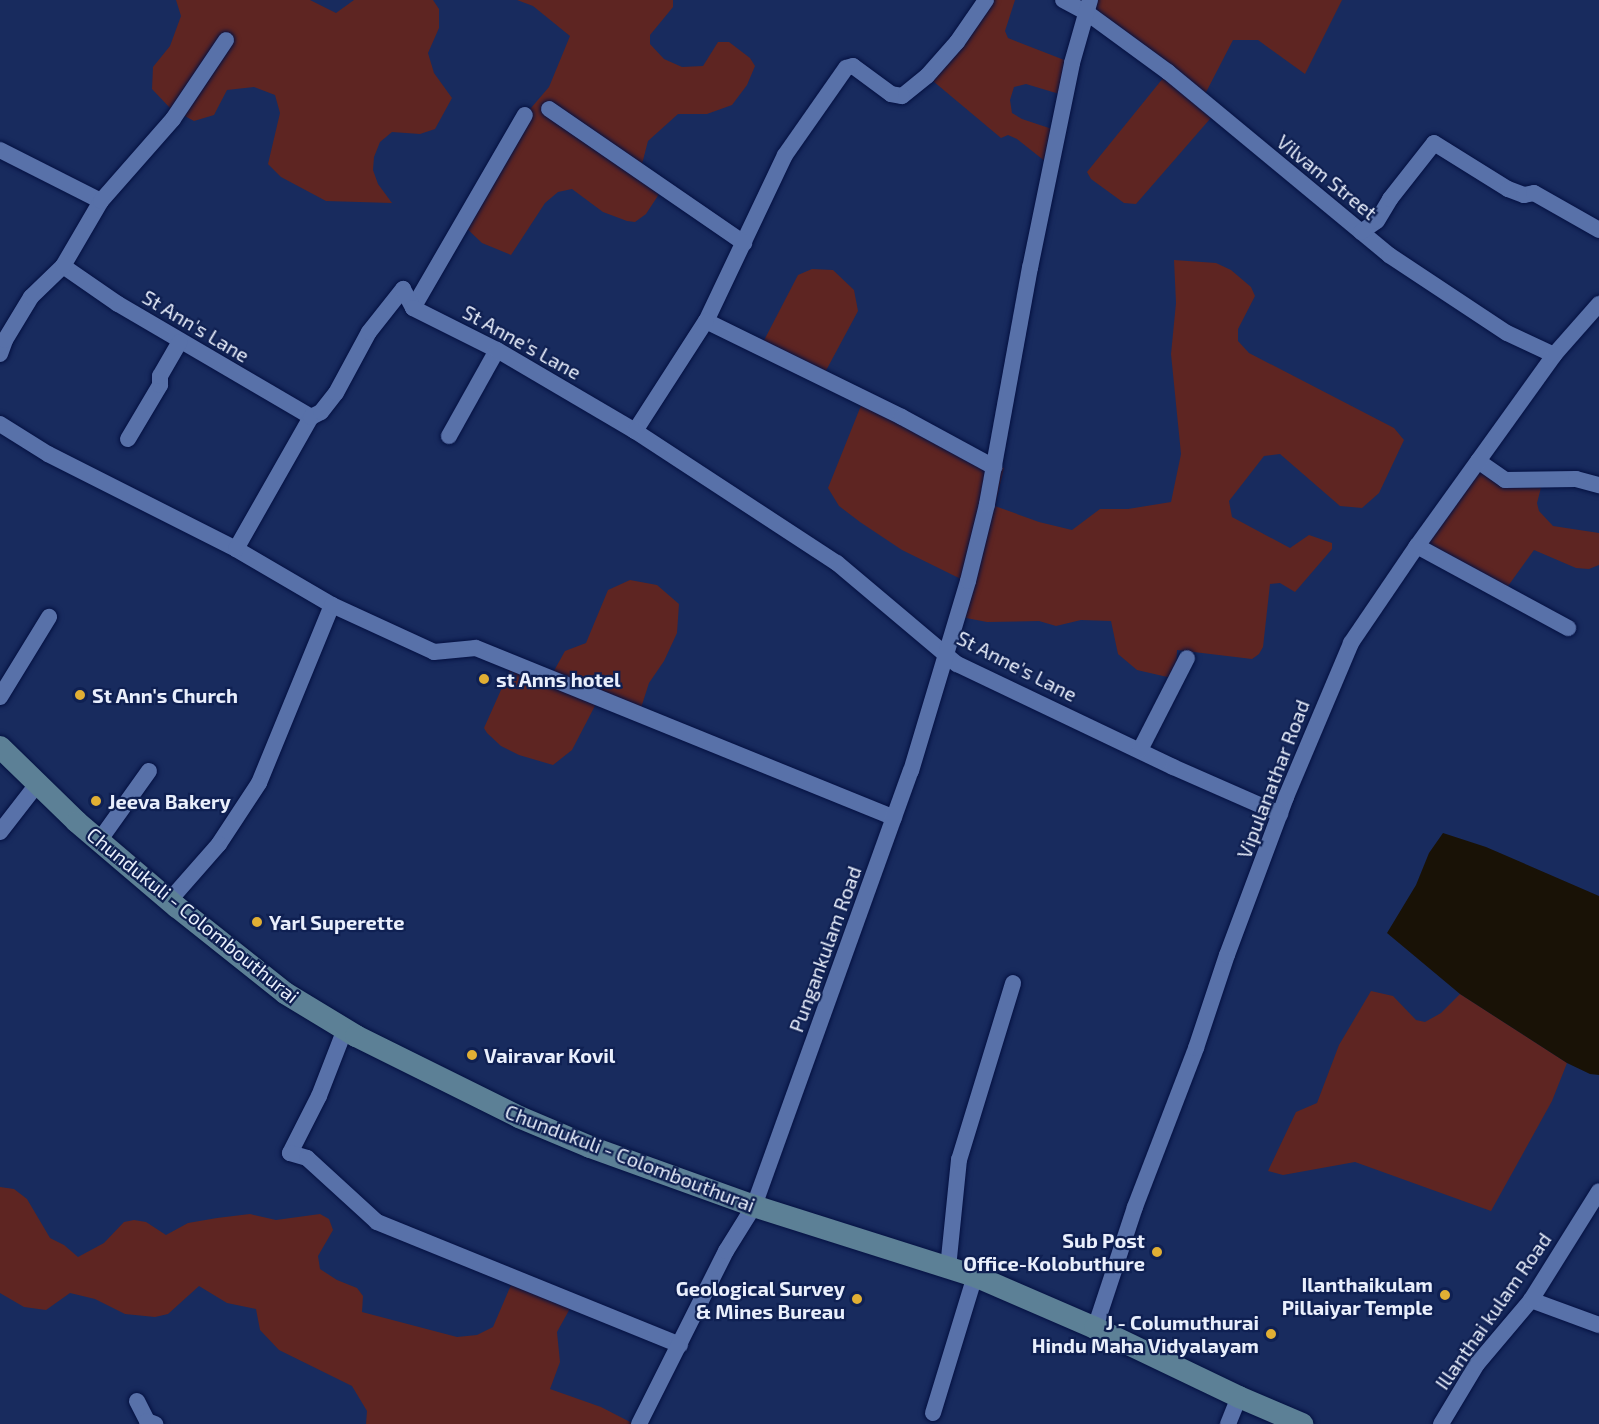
<!DOCTYPE html>
<html>
<head>
<meta charset="utf-8">
<style>
	body { margin:0 }
	#map { position:relative; width:1599px; height:1424px; overflow:hidden; background:#182b5e; font-family:"Exo 2",sans-serif }
	div>[style] { position:absolute }
	[style*='--x'] { left:calc(var(--x)*1px); top:calc(var(--y)*1px); width:calc(var(--w)*1px); rotate:calc(var(--a)*1deg) }
	.green>* { inset:0; background:#5e2522 }
	.water>* { inset:0; background:#191206 }
	.roads { filter:drop-shadow(0 0 2px #041041) drop-shadow(0 0 2px #041041) }
	.minor>* { height:16px; margin:-8px; padding:0 8px; transform-origin:8px; border-radius:8px; background:#5871a9 }
	.secondary>* { height:22px; margin:-11px; padding:0 11px; transform-origin:11px; border-radius:11px; background:#5c8096 }
	.dots>* { width:16px; height:16px; translate:-50% -50%; box-sizing:border-box; border:3px solid #0f2052; border-radius:50% }
	span { translate:-50% -50%; white-space:nowrap; text-align:center; line-height:1.15; -webkit-text-stroke:4.5px #0f2052; paint-order:stroke }
	.street-label { font-size:20px; color:#e9effc }
	.poi-label { font-size:20px; color:#e9effc; font-weight:700 }
	.left { translate:0 -50%; text-align:left }
	.right { translate:-100% -50%; text-align:right }
</style>
</head>
<body>
<div id="map">
	<div class="green">
		<i style="clip-path:polygon(176px 0,310px 0,336px 13px,354px 0,433px 0,439px 9px,439px 28px,428px 53px,434px 73px,452px 98px,435px 129px,420px 134px,392px 132px,380px 142px,374px 157px,373px 170px,378px 184px,392px 203px,326px 201px,281px 177px,268px 164px,280px 113px,275px 95px,254px 87px,227px 90px,214px 115px,194px 121px,170px 108px,152px 89px,153px 67px,170px 46px,181px 16px)"></i>
		<i style="clip-path:polygon(517px 0,673px 0,673px 7px,650px 35px,650px 44px,664px 59px,682px 67px,703px 66px,718px 42px,729px 42px,750px 58px,755px 66px,747px 85px,732px 105px,707px 114px,678px 114px,648px 141px,642px 164px,663px 188px,646px 214px,635px 222px,627px 221px,603px 212px,572px 189px,558px 192px,545px 203px,511px 255px,482px 243px,462px 224px,525px 115px,549px 87px,570px 36px,533px 6px)"></i>
		<i style="clip-path:polygon(986px 0,1015px 0,1005px 31px,1008px 38px,1072px 63px,1066px 96px,1026px 84px,1014px 87px,1010px 100px,1012px 113px,1022px 119px,1058px 131px,1051px 166px,1017px 139px,1008px 135px,1001px 138px,927px 76px)"></i>
		<i style="clip-path:polygon(1090px 0,1342px 0,1305px 74px,1258px 40px,1233px 40px,1202px 100px,1216px 112px,1136px 204px,1124px 203px,1091px 179px,1087px 172px,1168px 72px,1086px 12px)"></i>
		<i style="clip-path:polygon(1174px 260px,1216px 263px,1231px 270px,1251px 287px,1255px 296px,1238px 329px,1238px 341px,1249px 353px,1394px 428px,1404px 440px,1379px 493px,1362px 508px,1340px 506px,1280px 454px,1264px 456px,1229px 501px,1232px 517px,1290px 548px,1309px 535px,1332px 543px,1332px 549px,1295px 592px,1280px 583px,1270px 584px,1263px 647px,1259px 654px,1252px 659px,1177px 650px,1176px 679px,1137px 670px,1118px 654px,1111px 621px,1081px 620px,1056px 626px,1039px 621px,987px 622px,961px 617px,971px 584px,902px 550px,860px 522px,839px 506px,828px 488px,864px 398px,1004px 468px,995px 506px,1039px 522px,1072px 530px,1100px 509px,1128px 509px,1171px 502px,1181px 454px,1171px 354px,1176px 303px)"></i>
		<i style="clip-path:polygon(812px 269px,833px 270px,854px 290px,858px 311px,822px 378px,760px 348px,798px 275px)"></i>
		<i style="clip-path:polygon(1478px 461px,1505px 480px,1543px 480px,1537px 503px,1539px 511px,1553px 526px,1599px 533px,1599px 565px,1589px 569px,1576px 568px,1534px 550px,1503px 593px,1417px 546px)"></i>
		<i style="clip-path:polygon(630px 580px,657px 585px,679px 604px,677px 633px,664px 661px,649px 683px,639px 714px,599px 698px,572px 750px,553px 765px,519px 755px,501px 746px,487px 733px,484px 728px,513px 663px,550px 678px,565px 651px,586px 643px,608px 590px)"></i>
		<i style="clip-path:polygon(1371px 991px,1393px 996px,1416px 1020px,1425px 1022px,1441px 1013px,1460px 994px,1567px 1063px,1552px 1101px,1491px 1211px,1355px 1162px,1283px 1175px,1268px 1171px,1296px 1112px,1317px 1103px,1339px 1045px)"></i>
		<i style="clip-path:polygon(0 1187px,14px 1189px,27px 1199px,50px 1238px,64px 1245px,78px 1257px,104px 1243px,124px 1222px,134px 1220px,146px 1222px,166px 1235px,188px 1223px,217px 1218px,250px 1214px,276px 1220px,320px 1214px,329px 1219px,333px 1230px,318px 1256px,320px 1269px,337px 1280px,357px 1288px,363px 1296px,362px 1312px,457px 1337px,477px 1335px,493px 1327px,514px 1278px,573px 1303px,557px 1332px,560px 1362px,550px 1389px,601px 1407px,634px 1424px,366px 1424px,367px 1411px,352px 1386px,279px 1350px,260px 1330px,256px 1309px,227px 1303px,199px 1286px,168px 1314px,155px 1317px,125px 1314px,95px 1299px,70px 1293px,46px 1310px,24px 1307px,0 1293px)"></i>
	</div>
	<div class="water">
		<i style="clip-path:polygon(1443px 833px,1486px 847px,1599px 896px,1599px 1075px,1590px 1074px,1567px 1063px,1460px 994px,1387px 933px,1416px 885px,1429px 853px)"></i>
	</div>
	<div class="roads">
		<div class="minor">
			<i style="--x:986;--y:0;--w:51;--a:124.6"></i>
			<i style="--x:957;--y:42;--w:45;--a:131.4"></i>
			<i style="--x:927;--y:76;--w:32;--a:141"></i>
			<i style="--x:902;--y:96;--w:11;--a:-170"></i>
			<i style="--x:891;--y:94;--w:47;--a:-143.6"></i>
			<i style="--x:853;--y:66;--w:7;--a:164"></i>
			<i style="--x:846;--y:68;--w:106;--a:125"></i>
			<i style="--x:785;--y:155;--w:184;--a:115.4"></i>
			<i style="--x:706;--y:321;--w:218;--a:26.1"></i>
			<i style="--x:902;--y:417;--w:105;--a:28.5"></i>
			<i style="--x:1063;--y:0;--w:26;--a:28"></i>
			<i style="--x:1086;--y:12;--w:102;--a:36.2"></i>
			<i style="--x:1168;--y:72;--w:287;--a:39.6"></i>
			<i style="--x:1389;--y:255;--w:141;--a:33.5"></i>
			<i style="--x:1507;--y:333;--w:52;--a:25.1"></i>
			<i style="--x:549;--y:109;--w:237;--a:34.5"></i>
			<i style="--x:0;--y:150;--w:113;--a:26.8"></i>
			<i style="--x:1361;--y:232;--w:19;--a:-35"></i>
			<i style="--x:1377;--y:221;--w:26;--a:-59"></i>
			<i style="--x:1390;--y:199;--w:71;--a:-51.8"></i>
			<i style="--x:1434;--y:143;--w:87;--a:31.9"></i>
			<i style="--x:1508;--y:189;--w:17;--a:21"></i>
			<i style="--x:1524;--y:195;--w:10;--a:-11"></i>
			<i style="--x:1534;--y:193;--w:75;--a:29.6"></i>
			<i style="--x:63;--y:266;--w:67;--a:34.6"></i>
			<i style="--x:118;--y:304;--w:224;--a:30.3"></i>
			<i style="--x:413;--y:308;--w:223;--a:-59.9"></i>
			<i style="--x:0;--y:354;--w:15;--a:-70"></i>
			<i style="--x:5;--y:340;--w:50;--a:-58.8"></i>
			<i style="--x:31;--y:297;--w:45;--a:-44.1"></i>
			<i style="--x:63;--y:266;--w:75;--a:-59.7"></i>
			<i style="--x:101;--y:201;--w:109;--a:-48.7"></i>
			<i style="--x:173;--y:119;--w:95;--a:-56.1"></i>
			<i style="--x:0;--y:424;--w:57;--a:32"></i>
			<i style="--x:48;--y:454;--w:211;--a:26.8"></i>
			<i style="--x:236;--y:549;--w:111;--a:30.3"></i>
			<i style="--x:332;--y:605;--w:192;--a:112.3"></i>
			<i style="--x:259;--y:783;--w:73;--a:123.3"></i>
			<i style="--x:219;--y:844;--w:76;--a:131.3"></i>
			<i style="--x:635;--y:431;--w:131;--a:-57.2"></i>
			<i style="--x:449;--y:436;--w:98;--a:-60.8"></i>
			<i style="--x:128;--y:439;--w:63;--a:-59.3"></i>
			<i style="--x:160;--y:385;--w:9;--a:-90"></i>
			<i style="--x:160;--y:376;--w:39;--a:-60"></i>
			<i style="--x:1478;--y:461;--w:33;--a:35"></i>
			<i style="--x:1505;--y:480;--w:71;--a:-0.8"></i>
			<i style="--x:1576;--y:479;--w:24;--a:15"></i>
			<i style="--x:1417;--y:546;--w:172;--a:28.5"></i>
			<i style="--x:236;--y:549;--w:152;--a:-60.4"></i>
			<i style="--x:311;--y:417;--w:11;--a:-27"></i>
			<i style="--x:321;--y:412;--w:24;--a:-52"></i>
			<i style="--x:336;--y:393;--w:69;--a:-61.6"></i>
			<i style="--x:369;--y:332;--w:55;--a:-51.7"></i>
			<i style="--x:403;--y:289;--w:21;--a:62"></i>
			<i style="--x:413;--y:308;--w:94;--a:26.6"></i>
			<i style="--x:497;--y:350;--w:160;--a:30.4"></i>
			<i style="--x:635;--y:431;--w:241;--a:33.2"></i>
			<i style="--x:837;--y:563;--w:157;--a:40.1"></i>
			<i style="--x:957;--y:664;--w:239;--a:25.5"></i>
			<i style="--x:1173;--y:767;--w:117;--a:23.7"></i>
			<i style="--x:332;--y:605;--w:112;--a:24.7"></i>
			<i style="--x:434;--y:652;--w:42;--a:-5.4"></i>
			<i style="--x:476;--y:648;--w:451;--a:22.1"></i>
			<i style="--x:0;--y:697;--w:94;--a:-58.5"></i>
			<i style="--x:1140;--y:750;--w:103;--a:-62.9"></i>
			<i style="--x:0;--y:832;--w:62;--a:-52.2"></i>
			<i style="--x:99;--y:841;--w:86;--a:-54.5"></i>
			<i style="--x:345;--y:1029;--w:72;--a:111.2"></i>
			<i style="--x:319;--y:1096;--w:64;--a:117"></i>
			<i style="--x:290;--y:1153;--w:18;--a:16"></i>
			<i style="--x:307;--y:1158;--w:95;--a:42.4"></i>
			<i style="--x:377;--y:1222;--w:327;--a:22.1"></i>
			<i style="--x:948;--y:1268;--w:109;--a:-84.2"></i>
			<i style="--x:959;--y:1160;--w:185;--a:-73"></i>
			<i style="--x:1531;--y:1300;--w:72;--a:20.2"></i>
			<i style="--x:1095;--y:1328;--w:127;--a:-71.7"></i>
			<i style="--x:1135;--y:1207;--w:170;--a:-69"></i>
			<i style="--x:1196;--y:1048;--w:98;--a:-71.6"></i>
			<i style="--x:1227;--y:955;--w:169;--a:-69.5"></i>
			<i style="--x:1286;--y:797;--w:167;--a:-67.1"></i>
			<i style="--x:1351;--y:643;--w:117;--a:-55.8"></i>
			<i style="--x:1417;--y:546;--w:235;--a:-54.3"></i>
			<i style="--x:1554;--y:355;--w:68;--a:-48.6"></i>
			<i style="--x:137;--y:1401;--w:22;--a:63"></i>
			<i style="--x:147;--y:1421;--w:9;--a:21"></i>
			<i style="--x:933;--y:1413;--w:143;--a:-73"></i>
			<i style="--x:639;--y:1424;--w:194;--a:-63.3"></i>
			<i style="--x:726;--y:1251;--w:53;--a:-58.1"></i>
			<i style="--x:754;--y:1206;--w:462;--a:-70.2"></i>
			<i style="--x:911;--y:771;--w:198;--a:-73.3"></i>
			<i style="--x:968;--y:581;--w:79;--a:-76.1"></i>
			<i style="--x:987;--y:504;--w:240;--a:-79.7"></i>
			<i style="--x:1030;--y:268;--w:209;--a:-78.4"></i>
			<i style="--x:1072;--y:63;--w:66;--a:-74.1"></i>
			<i style="--x:1228;--y:1424;--w:29;--a:-68"></i>
			<i style="--x:1441;--y:1424;--w:70;--a:-59"></i>
			<i style="--x:1477;--y:1364;--w:84;--a:-49.8"></i>
			<i style="--x:1531;--y:1300;--w:128;--a:-58"></i>
		</div>
		<div class="secondary">
			<i style="--x:0;--y:747;--w:107;--a:44.2"></i>
			<i style="--x:77;--y:822;--w:131;--a:40.4"></i>
			<i style="--x:177;--y:907;--w:138;--a:38.5"></i>
			<i style="--x:285;--y:993;--w:83;--a:31.2"></i>
			<i style="--x:356;--y:1036;--w:182;--a:26.4"></i>
			<i style="--x:519;--y:1117;--w:77;--a:22.9"></i>
			<i style="--x:590;--y:1147;--w:174;--a:19.8"></i>
			<i style="--x:754;--y:1206;--w:232;--a:17.6"></i>
			<i style="--x:975;--y:1276;--w:131;--a:23.4"></i>
			<i style="--x:1095;--y:1328;--w:160;--a:25.6"></i>
			<i style="--x:1239;--y:1397;--w:69;--a:23.2"></i>
		</div>
	</div>
	<div class="dots">
		<i style="left:484px;top:679px;background:#e1af34"></i>
		<i style="left:80px;top:695px;background:#e1af34"></i>
		<i style="left:96px;top:801px;background:#e1af34"></i>
		<i style="left:257px;top:922px;background:#e1af34"></i>
		<i style="left:472px;top:1055px;background:#e1af34"></i>
		<i style="left:1157px;top:1252px;background:#e1af34"></i>
		<i style="left:1445px;top:1295px;background:#e1af34"></i>
		<i style="left:857px;top:1299px;background:#e1af34"></i>
		<i style="left:1271px;top:1334px;background:#e1af34"></i>
	</div>
	<div class="street-label">
		<span style="left:1327px;top:177px;rotate:39deg">Vilvam Street</span>
		<span style="left:196px;top:326px;rotate:31deg">St Ann's Lane</span>
		<span style="left:522px;top:342px;rotate:29deg">St Anne's Lane</span>
		<span style="left:1017px;top:666px;rotate:27deg">St Anne's Lane</span>
		<span style="left:1273px;top:779px;rotate:-69deg">Vipulanathar Road</span>
		<span style="left:193px;top:915px;rotate:39deg">Chundukuli - Colombouthurai</span>
		<span style="left:825px;top:949px;rotate:-70deg">Pungankulam Road</span>
		<span style="left:630px;top:1158px;rotate:21deg">Chundukuli - Colombouthurai</span>
		<span style="left:1493px;top:1311px;rotate:-55deg">Illanthai kulam Road</span>
	</div>
	<div class="poi-label">
		<span class="left" style="left:496px;top:679px">st Anns hotel</span>
		<span class="left" style="left:92px;top:695px">St Ann's Church</span>
		<span class="left" style="left:108px;top:801px">Jeeva Bakery</span>
		<span class="left" style="left:269px;top:922px">Yarl Superette</span>
		<span class="left" style="left:484px;top:1055px">Vairavar Kovil</span>
		<span class="right" style="left:1145px;top:1252px">Sub Post<br>Office-Kolobuthure</span>
		<span class="right" style="left:1433px;top:1296px">Ilanthaikulam<br>Pillaiyar Temple</span>
		<span class="right" style="left:845px;top:1300px">Geological Survey<br>&amp; Mines Bureau</span>
		<span class="right" style="left:1259px;top:1334px">J - Columuthurai<br>Hindu Maha Vidyalayam</span>
	</div>
</div>
</body>
</html>
